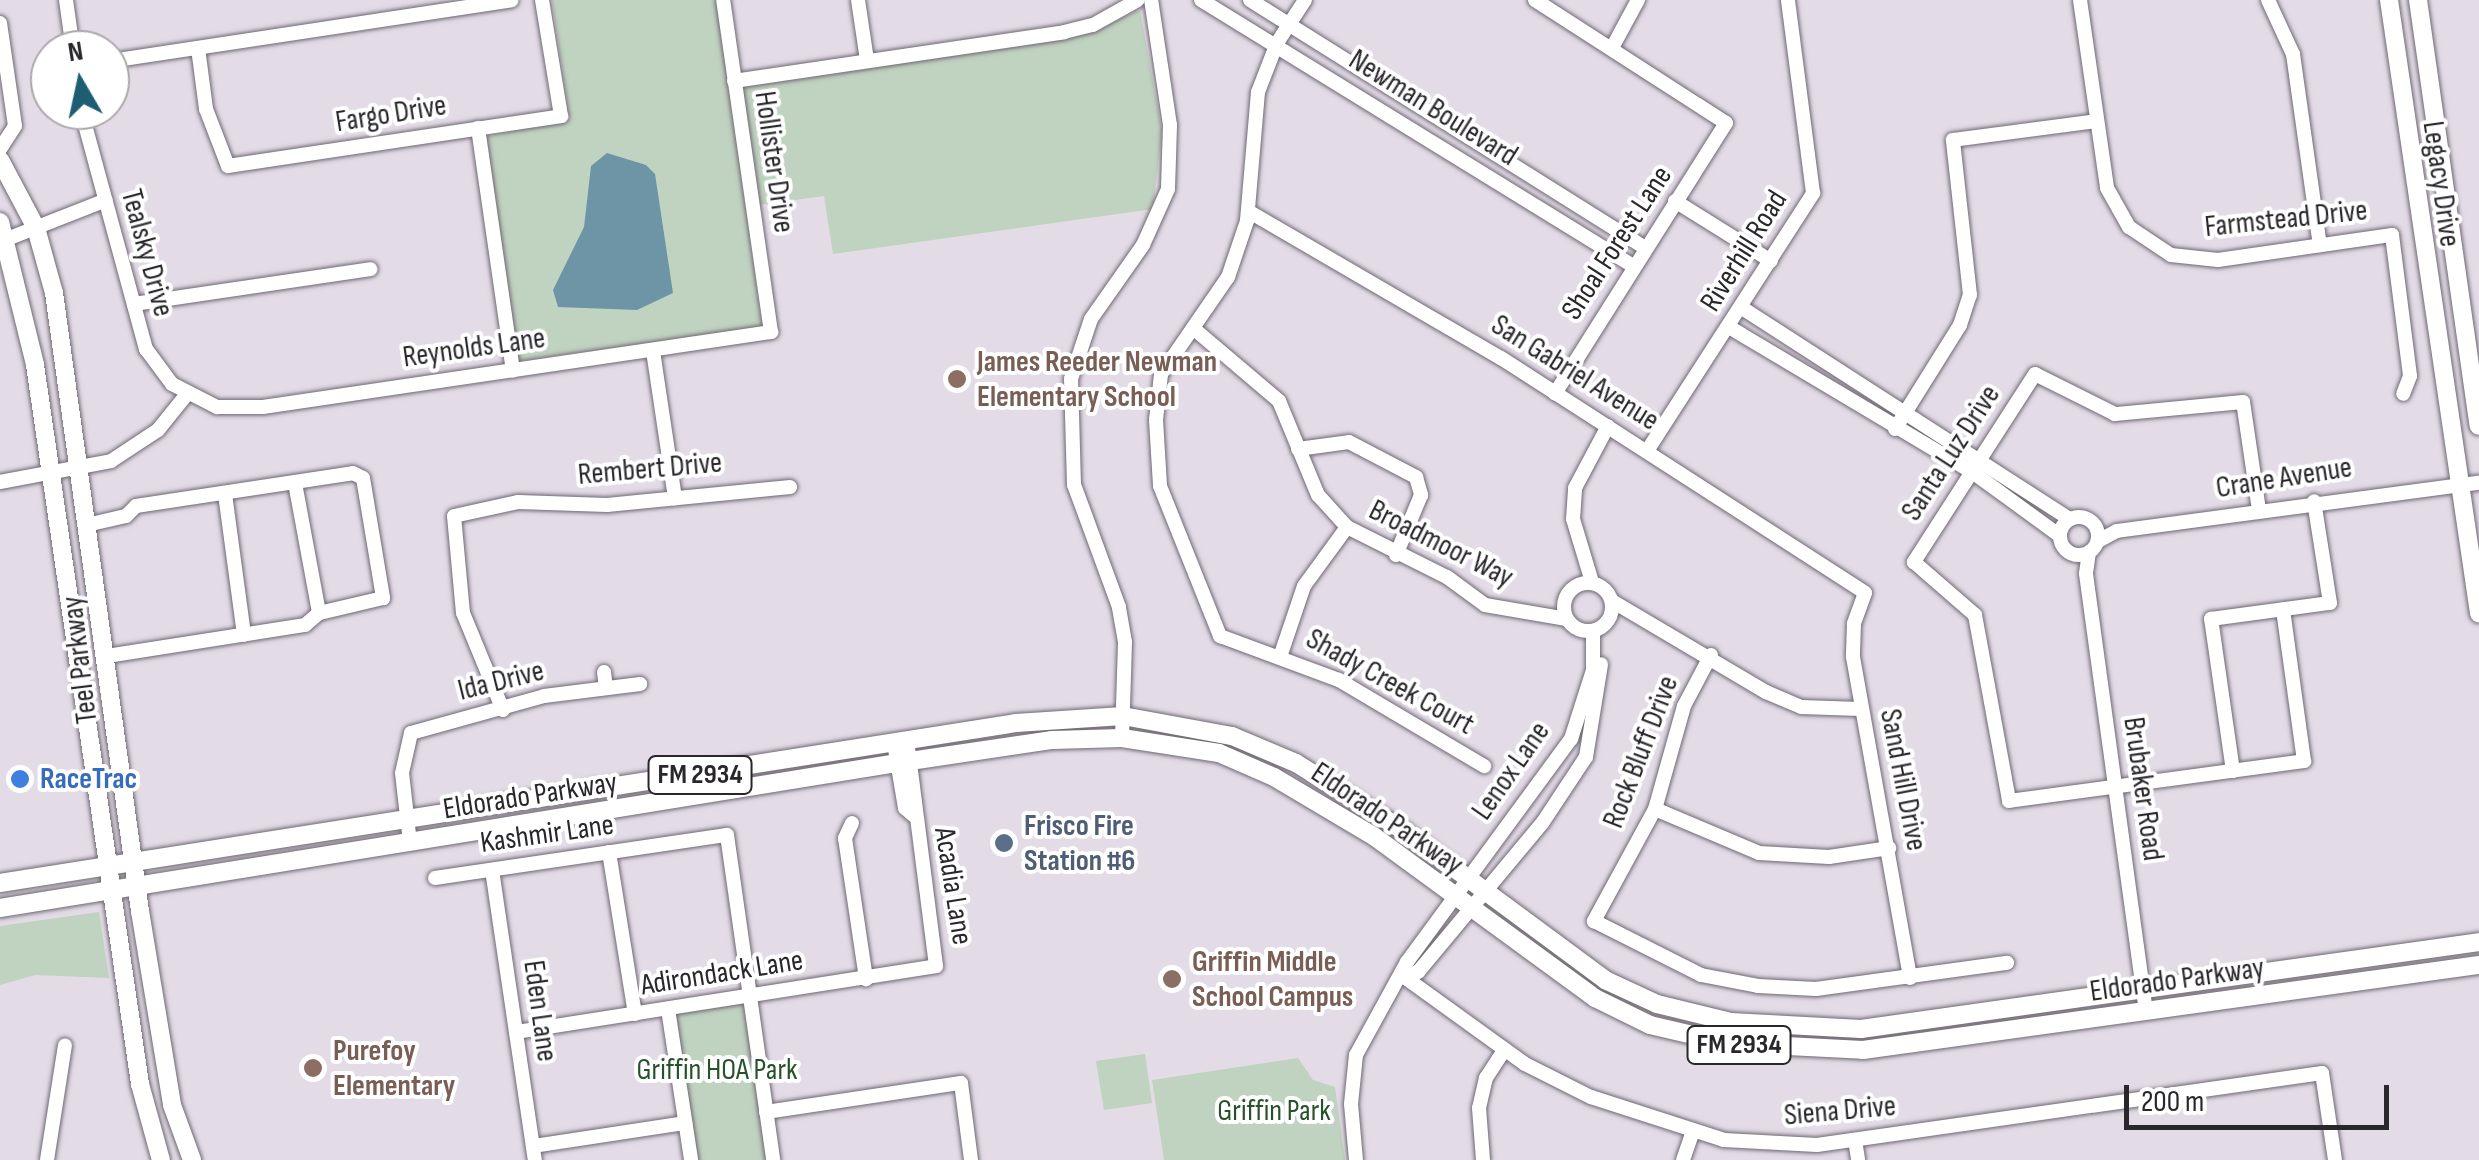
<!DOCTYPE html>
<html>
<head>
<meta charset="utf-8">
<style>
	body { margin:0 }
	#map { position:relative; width:2479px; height:1160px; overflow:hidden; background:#e3dce7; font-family:"Sofia Sans Condensed",sans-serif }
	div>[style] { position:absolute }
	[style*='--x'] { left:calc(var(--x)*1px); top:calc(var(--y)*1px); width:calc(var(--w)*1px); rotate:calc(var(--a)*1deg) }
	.green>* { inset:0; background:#c0d2c0 }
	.water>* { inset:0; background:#6d95a5 }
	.roads { filter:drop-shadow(0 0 2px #6f6872) drop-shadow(0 0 2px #6f6872) }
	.minor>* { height:14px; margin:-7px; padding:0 7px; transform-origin:7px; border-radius:7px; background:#fff }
	.minor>.ring { margin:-7px; padding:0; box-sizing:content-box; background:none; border:14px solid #fff; border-radius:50% }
	.major>* { height:18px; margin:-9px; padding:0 9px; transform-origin:9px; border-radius:9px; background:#fff }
	.dots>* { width:28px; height:28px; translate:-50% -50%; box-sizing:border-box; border:5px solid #fff; border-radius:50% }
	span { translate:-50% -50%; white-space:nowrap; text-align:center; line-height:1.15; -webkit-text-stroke:8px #fff; paint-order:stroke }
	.shield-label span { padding:2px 8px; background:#fff; border:2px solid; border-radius:8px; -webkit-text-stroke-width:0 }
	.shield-label { font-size:28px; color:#29272b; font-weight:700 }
	.street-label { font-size:30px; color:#29272b }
	.education-label { font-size:30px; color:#785e54; font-weight:700 }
	.left { translate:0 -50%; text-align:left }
	.shop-label { font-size:30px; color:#366cbe; font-weight:700 }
	.service-label { font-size:30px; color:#4e5e75; font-weight:700 }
	.park-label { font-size:30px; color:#27512a }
	.north { position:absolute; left:30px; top:30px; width:100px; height:100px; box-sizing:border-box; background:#fff; border:2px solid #a9a9aa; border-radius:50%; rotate:351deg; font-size:28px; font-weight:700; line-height:40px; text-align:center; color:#29272b }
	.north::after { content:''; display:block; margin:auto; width:35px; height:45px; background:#1d5e73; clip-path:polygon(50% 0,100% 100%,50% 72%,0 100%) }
	.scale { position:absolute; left:2124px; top:1085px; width:265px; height:45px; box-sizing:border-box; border:5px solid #29272b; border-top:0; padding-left:12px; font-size:30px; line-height:35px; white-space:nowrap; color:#29272b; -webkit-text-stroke:8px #fff; paint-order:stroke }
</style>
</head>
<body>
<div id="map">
	<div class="green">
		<i style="clip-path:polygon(552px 0,717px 0,762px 327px,518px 361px,486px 137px,570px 119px)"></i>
		<i style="clip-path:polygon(1140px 10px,1162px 131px,1153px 209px,833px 254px,824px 196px,758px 205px,741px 86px,1091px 31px)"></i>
		<i style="clip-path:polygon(99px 912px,109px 978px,35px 975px,0 985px,0 926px)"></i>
		<i style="clip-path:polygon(744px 1004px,767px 1160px,695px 1160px,673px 1014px)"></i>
		<i style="clip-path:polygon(1145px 1054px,1152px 1103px,1104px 1110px,1096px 1061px)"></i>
		<i style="clip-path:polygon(1298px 1058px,1313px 1080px,1335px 1087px,1345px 1160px,1164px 1160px,1152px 1080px)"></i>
	</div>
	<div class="water">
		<i style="clip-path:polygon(607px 153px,646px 165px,655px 174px,673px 293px,637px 310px,558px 307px,553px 290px,584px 227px,591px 166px)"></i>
	</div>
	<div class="roads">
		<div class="minor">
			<i style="--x:66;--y:0;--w:50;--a:82"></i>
			<i style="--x:858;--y:0;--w:61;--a:81.5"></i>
			<i style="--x:1201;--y:0;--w:507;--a:31.62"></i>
			<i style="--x:1250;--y:0;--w:466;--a:32.1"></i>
			<i style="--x:1305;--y:0;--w:51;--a:123.1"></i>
			<i style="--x:1277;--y:43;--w:53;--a:111.2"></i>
			<i style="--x:1258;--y:92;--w:129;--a:94.9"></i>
			<i style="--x:1247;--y:221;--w:59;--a:108.7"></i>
			<i style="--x:1228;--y:277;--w:118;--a:124.6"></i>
			<i style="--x:1161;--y:374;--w:46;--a:96.2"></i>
			<i style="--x:1156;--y:420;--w:66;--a:86.5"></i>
			<i style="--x:1160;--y:486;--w:162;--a:68.2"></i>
			<i style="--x:1220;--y:636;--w:127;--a:20.3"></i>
			<i style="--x:1339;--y:680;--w:169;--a:30.7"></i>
			<i style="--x:1535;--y:0;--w:227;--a:32.8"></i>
			<i style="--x:1726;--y:123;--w:320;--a:122.3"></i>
			<i style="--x:2080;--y:0;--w:190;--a:81.8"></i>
			<i style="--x:2107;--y:188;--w:45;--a:60.6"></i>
			<i style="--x:2129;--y:227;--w:50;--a:33.7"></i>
			<i style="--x:2171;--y:255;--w:47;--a:6.1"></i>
			<i style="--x:2218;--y:260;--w:176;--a:-8.2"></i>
			<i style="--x:2392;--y:235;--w:142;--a:82.7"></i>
			<i style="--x:2410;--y:376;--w:19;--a:111"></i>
			<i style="--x:2268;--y:0;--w:60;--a:65.2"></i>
			<i style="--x:2293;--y:54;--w:193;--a:82"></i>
			<i style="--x:0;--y:23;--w:104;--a:81.7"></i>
			<i style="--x:15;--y:126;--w:27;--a:123"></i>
			<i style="--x:198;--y:48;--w:62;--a:82.5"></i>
			<i style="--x:206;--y:109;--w:61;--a:68.9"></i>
			<i style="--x:228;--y:166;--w:337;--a:-8.5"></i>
			<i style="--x:561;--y:116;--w:118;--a:-99.3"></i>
			<i style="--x:1612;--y:48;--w:55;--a:-61.6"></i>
			<i style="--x:110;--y:61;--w:406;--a:-8.6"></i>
			<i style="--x:734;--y:81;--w:334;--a:-8.4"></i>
			<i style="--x:1064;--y:32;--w:30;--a:-14"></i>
			<i style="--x:1093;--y:25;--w:51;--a:-29.1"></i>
			<i style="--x:81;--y:110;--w:248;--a:74.8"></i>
			<i style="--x:146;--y:349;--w:44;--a:53.4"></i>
			<i style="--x:172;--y:384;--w:51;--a:27.1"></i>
			<i style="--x:217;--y:407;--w:46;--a:0"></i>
			<i style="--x:263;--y:407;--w:514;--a:-8.4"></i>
			<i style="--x:771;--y:332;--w:335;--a:-98.2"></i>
			<i style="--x:478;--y:128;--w:245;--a:81.8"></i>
			<i style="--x:1675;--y:201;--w:113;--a:32"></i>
			<i style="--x:1248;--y:211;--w:293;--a:30.2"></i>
			<i style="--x:1501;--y:358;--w:433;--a:32.8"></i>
			<i style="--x:1865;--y:593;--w:33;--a:110"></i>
			<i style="--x:1854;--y:624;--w:33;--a:92"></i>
			<i style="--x:1853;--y:657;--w:326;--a:79.9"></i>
			<i style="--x:7;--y:239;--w:106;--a:-21.5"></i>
			<i style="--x:134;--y:304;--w:239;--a:-8.4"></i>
			<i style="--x:1742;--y:308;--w:389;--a:32.8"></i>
			<i style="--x:1729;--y:327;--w:282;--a:30.8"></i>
			<i style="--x:1971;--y:471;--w:110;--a:36.1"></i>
			<i style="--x:1193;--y:328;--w:113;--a:40.3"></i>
			<i style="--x:1279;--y:401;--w:102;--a:67.5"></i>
			<i style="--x:1318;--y:495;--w:43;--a:47.8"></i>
			<i style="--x:1347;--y:527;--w:112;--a:26.6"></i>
			<i style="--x:1447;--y:577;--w:47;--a:36.4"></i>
			<i style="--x:1485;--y:605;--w:83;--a:9.7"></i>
			<i style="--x:653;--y:351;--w:149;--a:81.5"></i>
			<i style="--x:1895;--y:429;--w:123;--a:-58"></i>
			<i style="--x:1960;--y:325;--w:32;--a:-72"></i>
			<i style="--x:1970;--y:295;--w:156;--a:-96.3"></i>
			<i style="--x:1953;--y:140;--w:145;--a:-7.5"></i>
			<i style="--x:1298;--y:449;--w:51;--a:-7.8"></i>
			<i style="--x:1349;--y:442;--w:76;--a:27.6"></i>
			<i style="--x:1416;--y:477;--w:19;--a:74"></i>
			<i style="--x:1421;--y:495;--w:65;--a:112.6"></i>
			<i style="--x:1647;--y:451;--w:307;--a:-57.2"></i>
			<i style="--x:1813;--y:193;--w:195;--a:-97.4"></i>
			<i style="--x:0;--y:482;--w:113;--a:-10.7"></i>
			<i style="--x:111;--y:461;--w:56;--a:-33.4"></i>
			<i style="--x:158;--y:430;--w:46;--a:-51.1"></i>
			<i style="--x:295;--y:483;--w:132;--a:79.5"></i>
			<i style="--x:225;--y:494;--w:142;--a:82.3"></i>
			<i style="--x:2259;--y:510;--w:109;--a:-98.4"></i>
			<i style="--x:2243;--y:402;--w:129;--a:174.6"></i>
			<i style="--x:2115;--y:414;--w:89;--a:-153.4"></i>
			<i style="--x:2035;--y:374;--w:224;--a:122.8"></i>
			<i style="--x:1914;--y:562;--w:81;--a:41"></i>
			<i style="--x:1975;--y:615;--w:189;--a:79.6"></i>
			<i style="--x:2009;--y:801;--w:298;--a:-7.7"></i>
			<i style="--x:2304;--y:761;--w:153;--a:-97.9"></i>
			<i class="ring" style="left:2060px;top:517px;width:24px;height:24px"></i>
			<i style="--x:91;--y:524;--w:36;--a:-13"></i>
			<i style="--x:126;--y:516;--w:14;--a:-45"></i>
			<i style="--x:136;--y:506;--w:219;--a:-8.6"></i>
			<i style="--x:353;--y:473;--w:11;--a:27"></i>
			<i style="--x:363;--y:478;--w:122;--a:80.5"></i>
			<i style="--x:383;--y:598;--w:66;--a:166.8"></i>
			<i style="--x:319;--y:613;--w:18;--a:139"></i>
			<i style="--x:305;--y:625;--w:200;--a:171.1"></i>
			<i style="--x:2098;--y:541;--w:21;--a:-28"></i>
			<i style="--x:2117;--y:531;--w:365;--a:-7.6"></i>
			<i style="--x:2089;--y:552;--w:22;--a:98"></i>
			<i style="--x:2086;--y:574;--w:442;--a:82.2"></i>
			<i style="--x:1592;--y:582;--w:66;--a:-106.8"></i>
			<i style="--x:1573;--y:519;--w:31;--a:-86"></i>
			<i style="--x:1575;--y:488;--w:70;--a:-62"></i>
			<i class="ring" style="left:1564px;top:583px;width:34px;height:34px"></i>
			<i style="--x:1612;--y:601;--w:179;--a:30.6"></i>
			<i style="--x:1766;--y:692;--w:38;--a:23"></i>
			<i style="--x:1801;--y:707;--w:59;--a:1.9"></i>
			<i style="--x:1281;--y:654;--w:72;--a:-71.3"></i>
			<i style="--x:1304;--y:586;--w:73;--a:-53.9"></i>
			<i style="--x:1711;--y:655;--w:58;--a:117.9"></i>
			<i style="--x:1684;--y:706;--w:107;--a:105.7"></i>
			<i style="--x:1655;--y:809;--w:128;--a:118.6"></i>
			<i style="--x:1594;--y:921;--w:120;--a:26.8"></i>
			<i style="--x:1701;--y:975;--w:58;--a:10.9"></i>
			<i style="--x:1758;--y:986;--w:58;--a:3"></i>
			<i style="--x:1816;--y:989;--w:193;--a:-7.8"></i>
			<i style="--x:604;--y:672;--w:16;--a:83"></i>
			<i style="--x:503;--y:710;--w:105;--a:-112.4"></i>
			<i style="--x:463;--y:613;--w:97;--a:-95.3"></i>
			<i style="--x:454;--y:516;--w:66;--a:-12.3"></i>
			<i style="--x:518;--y:502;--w:89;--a:1.9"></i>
			<i style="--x:607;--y:505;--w:184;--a:-5.6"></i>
			<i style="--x:1122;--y:738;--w:96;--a:-88.2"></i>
			<i style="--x:1125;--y:642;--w:36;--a:-100"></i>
			<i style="--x:1119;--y:607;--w:130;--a:-110.2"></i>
			<i style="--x:1074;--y:485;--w:106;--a:-91.6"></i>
			<i style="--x:1071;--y:379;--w:63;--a:-71.6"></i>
			<i style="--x:1091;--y:319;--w:90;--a:-54.9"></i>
			<i style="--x:1143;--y:245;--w:61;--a:-65.9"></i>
			<i style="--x:1168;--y:189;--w:64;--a:-88.2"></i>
			<i style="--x:1170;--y:125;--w:126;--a:-98.6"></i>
			<i style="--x:894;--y:743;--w:66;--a:80.4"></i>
			<i style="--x:905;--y:808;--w:11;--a:41"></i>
			<i style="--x:2233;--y:771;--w:154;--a:-98.2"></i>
			<i style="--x:2211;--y:619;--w:120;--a:-7.7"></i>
			<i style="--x:2330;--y:603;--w:103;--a:-98.9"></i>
			<i style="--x:1655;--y:809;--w:113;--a:22.9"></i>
			<i style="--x:1759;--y:853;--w:70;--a:3.3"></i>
			<i style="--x:1829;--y:857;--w:61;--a:-8.5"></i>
			<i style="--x:852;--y:823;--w:17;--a:115"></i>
			<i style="--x:845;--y:838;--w:143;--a:81.5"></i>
			<i style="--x:410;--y:843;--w:70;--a:-96.5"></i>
			<i style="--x:402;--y:773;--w:41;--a:-77.3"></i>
			<i style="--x:411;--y:733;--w:138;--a:-15.5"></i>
			<i style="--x:544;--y:696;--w:97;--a:-7.1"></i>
			<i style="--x:609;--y:852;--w:164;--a:80.9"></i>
			<i style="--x:492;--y:870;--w:293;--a:81.6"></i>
			<i style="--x:435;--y:878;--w:295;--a:-8.4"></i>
			<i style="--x:727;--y:835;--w:328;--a:81.9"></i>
			<i style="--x:1403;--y:976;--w:150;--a:35.8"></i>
			<i style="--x:1525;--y:1064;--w:74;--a:26.6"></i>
			<i style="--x:1591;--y:1097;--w:140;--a:17.9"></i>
			<i style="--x:1724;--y:1140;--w:93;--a:3.1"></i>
			<i style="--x:1817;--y:1145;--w:510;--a:-8.11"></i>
			<i style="--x:2322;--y:1073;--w:88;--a:81.5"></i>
			<i style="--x:1403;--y:976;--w:16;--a:-15"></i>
			<i style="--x:1418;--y:972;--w:195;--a:-50.2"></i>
			<i style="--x:1543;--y:822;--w:78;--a:-56.5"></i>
			<i style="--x:1586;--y:757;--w:94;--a:-80.8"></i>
			<i style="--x:668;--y:1009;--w:153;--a:81.3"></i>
			<i style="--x:516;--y:1032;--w:425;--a:-8.9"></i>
			<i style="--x:936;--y:966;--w:227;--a:-97.3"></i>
			<i style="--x:766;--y:1112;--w:197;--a:-8.5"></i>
			<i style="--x:961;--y:1083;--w:78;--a:82.6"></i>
			<i style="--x:1855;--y:1140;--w:20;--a:81"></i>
			<i style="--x:533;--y:1146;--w:154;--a:-8.6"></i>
			<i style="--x:47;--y:1160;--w:116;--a:-81.1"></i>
			<i style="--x:1356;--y:1160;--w:56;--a:-95.1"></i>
			<i style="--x:1351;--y:1104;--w:49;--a:-84.2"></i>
			<i style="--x:1356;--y:1055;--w:106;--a:-61.3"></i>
			<i style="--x:1407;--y:962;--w:277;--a:-53.7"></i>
			<i style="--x:1571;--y:739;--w:72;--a:-72.3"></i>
			<i style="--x:1593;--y:670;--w:39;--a:-90"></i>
			<i style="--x:1483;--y:1160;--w:52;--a:-94.4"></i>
			<i style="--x:1479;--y:1108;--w:31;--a:-77"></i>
			<i style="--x:1486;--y:1078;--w:33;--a:-57"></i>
			<i style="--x:1683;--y:1160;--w:31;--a:-71"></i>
		</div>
		<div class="major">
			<i style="--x:2389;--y:0;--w:620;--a:81.65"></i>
			<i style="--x:2418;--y:0;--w:430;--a:81.9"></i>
			<i style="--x:0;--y:160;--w:77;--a:62.1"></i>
			<i style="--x:36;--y:228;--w:67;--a:74.5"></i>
			<i style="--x:54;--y:293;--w:624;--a:82.08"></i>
			<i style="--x:140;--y:911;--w:197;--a:80.6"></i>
			<i style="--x:172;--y:1105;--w:59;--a:70"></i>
			<i style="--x:0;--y:222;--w:147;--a:76.2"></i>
			<i style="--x:35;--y:365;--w:727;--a:81.69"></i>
			<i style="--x:140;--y:1084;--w:79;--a:74.6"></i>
			<i style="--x:0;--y:883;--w:1029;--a:-8.95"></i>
			<i style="--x:1016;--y:723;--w:107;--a:-3.7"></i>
			<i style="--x:1123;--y:716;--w:111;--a:10.4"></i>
			<i style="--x:1232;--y:736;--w:69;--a:22.9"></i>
			<i style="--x:1296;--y:763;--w:128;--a:32.2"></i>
			<i style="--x:1404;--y:831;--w:250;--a:36.5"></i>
			<i style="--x:1605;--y:980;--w:57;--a:24.8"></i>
			<i style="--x:1657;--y:1004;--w:76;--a:13.7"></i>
			<i style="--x:1731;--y:1022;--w:130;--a:3.1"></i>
			<i style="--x:1861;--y:1029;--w:624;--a:-8.01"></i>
			<i style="--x:0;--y:908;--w:922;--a:-9.18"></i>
			<i style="--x:910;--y:761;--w:144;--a:-8.4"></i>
			<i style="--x:1052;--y:740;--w:70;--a:-1.6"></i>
			<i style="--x:1122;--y:738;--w:98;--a:8.8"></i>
			<i style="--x:1219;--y:753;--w:60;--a:23.6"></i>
			<i style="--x:1274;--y:777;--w:117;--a:30.7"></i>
			<i style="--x:1375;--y:837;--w:273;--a:36.2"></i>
			<i style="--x:1595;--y:998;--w:61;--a:26.1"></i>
			<i style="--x:1650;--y:1025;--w:79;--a:13.2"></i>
			<i style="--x:1727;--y:1043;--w:136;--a:2.9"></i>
			<i style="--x:1863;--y:1050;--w:622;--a:-7.86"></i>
		</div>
	</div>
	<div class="dots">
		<i style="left:957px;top:379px;background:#8d6e63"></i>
		<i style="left:20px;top:779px;background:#3f7fe0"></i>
		<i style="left:1004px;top:843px;background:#5c6f8a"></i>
		<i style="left:1172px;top:979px;background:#8d6e63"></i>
		<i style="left:313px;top:1068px;background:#8d6e63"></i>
	</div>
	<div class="shield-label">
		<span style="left:700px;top:775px">FM 2934</span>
		<span style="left:1739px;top:1045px">FM 2934</span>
	</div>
	<div class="street-label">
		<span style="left:1433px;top:108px;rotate:32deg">Newman Boulevard</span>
		<span style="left:391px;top:114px;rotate:-9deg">Fargo Drive</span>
		<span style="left:774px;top:162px;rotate:82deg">Hollister Drive</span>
		<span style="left:2441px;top:184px;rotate:82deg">Legacy Drive</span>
		<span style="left:2286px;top:219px;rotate:-6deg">Farmstead Drive</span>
		<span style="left:1617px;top:243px;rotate:-57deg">Shoal Forest Lane</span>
		<span style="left:1744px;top:251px;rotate:-58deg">Riverhill Road</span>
		<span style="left:147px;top:253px;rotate:75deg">Tealsky Drive</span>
		<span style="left:474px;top:348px;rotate:-8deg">Reynolds Lane</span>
		<span style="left:1575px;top:373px;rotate:32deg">San Gabriel Avenue</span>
		<span style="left:1951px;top:453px;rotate:-57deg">Santa Luz Drive</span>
		<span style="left:650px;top:469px;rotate:-5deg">Rembert Drive</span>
		<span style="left:2284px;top:478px;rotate:-9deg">Crane Avenue</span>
		<span style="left:1441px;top:544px;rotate:27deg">Broadmoor Way</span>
		<span style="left:80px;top:660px;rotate:-97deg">Teel Parkway</span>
		<span style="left:501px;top:681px;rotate:-14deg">Ida Drive</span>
		<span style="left:1390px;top:682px;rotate:29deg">Shady Creek Court</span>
		<span style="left:1641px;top:752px;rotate:-69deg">Rock Bluff Drive</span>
		<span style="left:1511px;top:771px;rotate:-55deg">Lenox Lane</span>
		<span style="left:1903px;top:780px;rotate:79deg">Sand Hill Drive</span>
		<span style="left:2143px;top:789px;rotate:82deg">Brubaker Road</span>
		<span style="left:530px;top:796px;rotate:-9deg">Eldorado Parkway</span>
		<span style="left:1387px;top:819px;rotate:34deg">Eldorado Parkway</span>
		<span style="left:547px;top:834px;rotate:-8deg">Kashmir Lane</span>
		<span style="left:953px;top:886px;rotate:81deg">Acadia Lane</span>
		<span style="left:722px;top:973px;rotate:-9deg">Adirondack Lane</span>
		<span style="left:2177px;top:980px;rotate:-8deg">Eldorado Parkway</span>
		<span style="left:540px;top:1011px;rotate:82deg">Eden Lane</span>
		<span style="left:1840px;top:1111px;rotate:-5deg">Siena Drive</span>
	</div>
	<div class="education-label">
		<span class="left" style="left:977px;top:379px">James Reeder Newman<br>Elementary School</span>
		<span class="left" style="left:1192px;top:979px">Griffin Middle<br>School Campus</span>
		<span class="left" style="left:333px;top:1068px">Purefoy<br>Elementary</span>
	</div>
	<div class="shop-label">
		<span class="left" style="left:40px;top:779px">RaceTrac</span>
	</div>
	<div class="service-label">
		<span class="left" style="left:1024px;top:843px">Frisco Fire<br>Station #6</span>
	</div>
	<div class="park-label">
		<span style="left:717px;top:1070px">Griffin HOA Park</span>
		<span style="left:1274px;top:1111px">Griffin Park</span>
	</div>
	<div class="north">N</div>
	<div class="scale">200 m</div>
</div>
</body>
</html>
